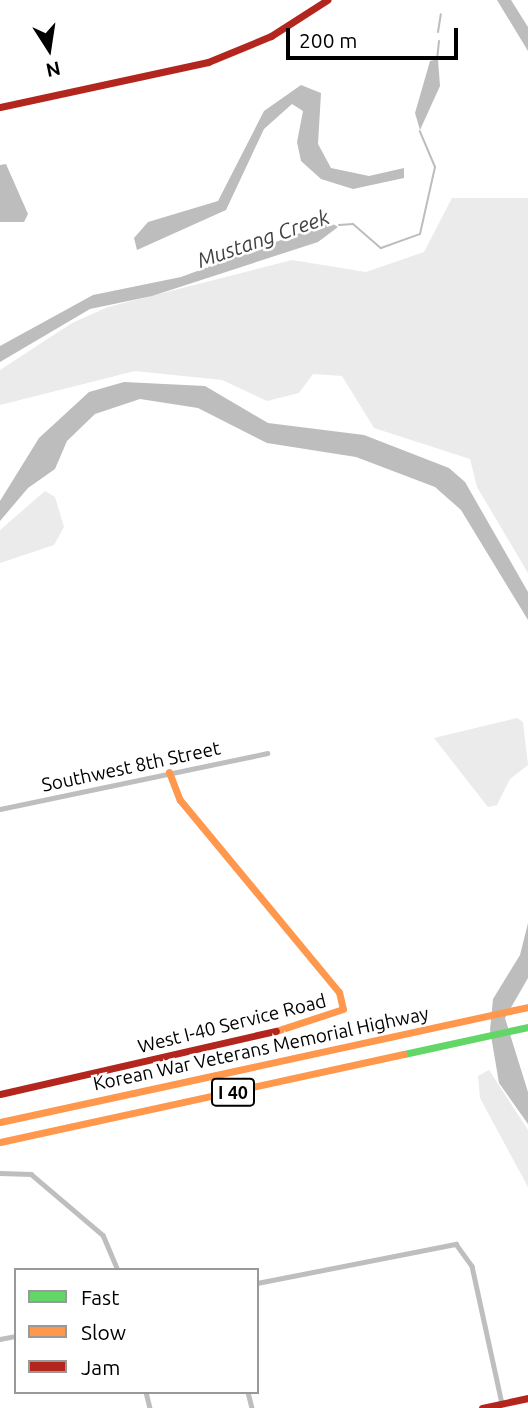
<!DOCTYPE html>
<html>
<head>
<meta charset="utf-8">
<style>
	body { margin:0 }
	#map { position:relative; width:528px; height:1408px; overflow:hidden; background:#fff; font-family:Ubuntu,sans-serif }
	div>[style] { position:absolute }
	[style*='--x'] { left:calc(var(--x)*1px); top:calc(var(--y)*1px); width:calc(var(--w)*1px); rotate:calc(var(--a)*1deg) }
	.green>* { inset:0; background:#ebebeb }
	.water>* { inset:0; background:#bdbdbd }
	.stream>* { height:2px; margin:-1px; padding:0 1px; transform-origin:1px; border-radius:1px; background:#bdbdbd }
	.street>* { height:4.5px; margin:-2.25px; padding:0 2.25px; transform-origin:2.25px; border-radius:2.25px; background:#bebebe }
	.fast>* { height:7px; margin:-3.5px; padding:0 3.5px; transform-origin:3.5px; border-radius:3.5px; background:#63d668 }
	.slow>* { height:7px; margin:-3.5px; padding:0 3.5px; transform-origin:3.5px; border-radius:3.5px; background:#ff974d }
	.jam>* { height:7px; margin:-3.5px; padding:0 3.5px; transform-origin:3.5px; border-radius:3.5px; background:#b3261e }
	span { translate:-50% -50%; white-space:nowrap; text-align:center; line-height:1.15; -webkit-text-stroke:5px #fff; paint-order:stroke }
	.shield-label span { padding:2px 5px; background:#fff; border:2px solid; border-radius:5px; -webkit-text-stroke-width:0 }
	.shield-label { font-size:18px; color:#000; font-weight:700 }
	.street-label { font-size:19px; color:#000 }
	.water-label { font-size:21px; color:#424242; font-style:italic }
	.legend { position:absolute; left:14px; top:1268px; width:245px; height:126px; box-sizing:border-box; background:#fff; border:2px solid #999; margin:0; padding:9px 12px; list-style:none; font-size:21px; color:#000 }
	.legend li { display:flex; align-items:center; gap:14px; height:35px }
	.legend b { width:35px; border:2px solid #999 }
	.north { position:absolute; left:14px; top:14px; width:70px; height:70px; -webkit-text-stroke:5px #fff; paint-order:stroke; rotate:168deg; font-size:19px; font-weight:700; line-height:28px; text-align:center; color:#000 }
	.north::after { content:''; display:block; margin:auto; width:24px; height:32px; background:#000; clip-path:polygon(50% 0,100% 100%,50% 72%,0 100%) }
	.scale { position:absolute; left:286px; top:28px; width:172px; height:32px; box-sizing:border-box; border:4px solid #000; border-top:0; padding-left:9px; font-size:21px; line-height:24px; white-space:nowrap; color:#000; -webkit-text-stroke:5px #fff; paint-order:stroke }
</style>
</head>
<body>
<div id="map">
	<div class="green">
		<i style="clip-path:polygon(452px 198px,528px 198px,528px 573px,477px 487px,470px 459px,374px 428px,342px 376px,313px 374px,299px 393px,267px 401px,222px 380px,135px 371px,0 405px,0 370px,72px 323px,108px 307px,292px 260px,366px 272px,424px 252px)"></i>
		<i style="clip-path:polygon(45px 491px,55px 497px,64px 527px,54px 545px,0 563px,0 530px)"></i>
		<i style="clip-path:polygon(517px 718px,523px 722px,528px 765px,510px 779px,497px 805px,488px 807px,434px 738px)"></i>
		<i style="clip-path:polygon(489px 1070px,528px 1130px,528px 1187px,480px 1098px,478px 1076px)"></i>
	</div>
	<div class="water">
		<i style="clip-path:polygon(497px 0,511px 0,528px 27px,528px 51px)"></i>
		<i style="clip-path:polygon(438px 59px,440px 86px,420px 130px,415px 113px,430px 61px)"></i>
		<i style="clip-path:polygon(301px 85px,321px 93px,318px 144px,331px 168px,369px 176px,404px 168px,404px 178px,353px 189px,321px 179px,301px 161px,297px 142px,303px 111px,292px 104px,264px 129px,226px 210px,137px 250px,134px 238px,148px 222px,218px 201px,264px 111px)"></i>
		<i style="clip-path:polygon(6px 164px,28px 214px,24px 222px,0 222px,0 165px)"></i>
		<i style="clip-path:polygon(330px 222px,338px 227px,318px 242px,152px 296px,90px 309px,0 362px,0 346px,93px 295px,181px 277px)"></i>
		<i style="clip-path:polygon(124px 382px,205px 386px,268px 423px,364px 435px,449px 468px,465px 482px,528px 592px,528px 620px,461px 510px,435px 487px,356px 457px,267px 443px,198px 408px,140px 399px,95px 414px,67px 441px,55px 469px,28px 488px,0 521px,0 501px,39px 438px,89px 392px)"></i>
		<i style="clip-path:polygon(528px 923px,528px 978px,505px 1018px,528px 1092px,528px 1124px,499px 1083px,490px 1030px,493px 999px,520px 955px)"></i>
	</div>
	<div class="stream">
		<i style="--x:438;--y:32;--w:18;--a:-81"></i>
		<i style="--x:437;--y:60;--w:19;--a:-84"></i>
		<i style="--x:339;--y:225;--w:14;--a:-4"></i>
		<i style="--x:353;--y:224;--w:37;--a:41"></i>
		<i style="--x:381;--y:248;--w:41;--a:-19.7"></i>
		<i style="--x:420;--y:234;--w:69;--a:-77.4"></i>
		<i style="--x:435;--y:167;--w:39;--a:-113"></i>
	</div>
	<div class="street">
		<i style="--x:0;--y:809;--w:273;--a:-11.8"></i>
		<i style="--x:0;--y:1173;--w:31;--a:2"></i>
		<i style="--x:31;--y:1174;--w:94;--a:40.3"></i>
		<i style="--x:103;--y:1235;--w:38;--a:67"></i>
		<i style="--x:257;--y:1283;--w:203;--a:-11.1"></i>
		<i style="--x:456;--y:1244;--w:27;--a:54"></i>
		<i style="--x:472;--y:1266;--w:141;--a:77.7"></i>
		<i style="--x:0;--y:1339;--w:16;--a:-11"></i>
		<i style="--x:146;--y:1392;--w:16;--a:76"></i>
		<i style="--x:248;--y:1392;--w:16;--a:76"></i>
	</div>
	<div class="fast">
		<i style="--x:404;--y:1054;--w:127;--a:-12.3"></i>
	</div>
	<div class="slow">
		<i style="--x:169;--y:772;--w:30;--a:69"></i>
		<i style="--x:180;--y:800;--w:249;--a:50.4"></i>
		<i style="--x:339;--y:992;--w:17;--a:77"></i>
		<i style="--x:343;--y:1009;--w:71;--a:161.8"></i>
		<i style="--x:0;--y:1122;--w:540;--a:-12.29"></i>
		<i style="--x:0;--y:1142;--w:413;--a:-12.3"></i>
	</div>
	<div class="jam">
		<i style="--x:0;--y:107;--w:213;--a:-12.2"></i>
		<i style="--x:208;--y:62;--w:68;--a:-22.4"></i>
		<i style="--x:271;--y:36;--w:67;--a:-32.7"></i>
		<i style="--x:0;--y:1094;--w:283;--a:-12.9"></i>
		<i style="--x:482;--y:1408;--w:47;--a:-12.3"></i>
	</div>
	<div class="shield-label">
		<span style="left:233px;top:1092px">I 40</span>
	</div>
	<div class="street-label">
		<span style="left:131px;top:767px;rotate:-12deg">Southwest 8th Street</span>
		<span style="left:232px;top:1024px;rotate:-14deg">West I-40 Service Road</span>
		<span style="left:261px;top:1049px;rotate:-12deg">Korean War Veterans Memorial Highway</span>
	</div>
	<div class="water-label">
		<span style="left:263px;top:238px;rotate:-19deg">Mustang Creek</span>
	</div>
	<ul class="legend">
	<li><b style="height:9px;background:#63d668"></b>Fast</li>
	<li><b style="height:9px;background:#ff974d"></b>Slow</li>
	<li><b style="height:9px;background:#b3261e"></b>Jam</li>
	</ul>
	<div class="north">N</div>
	<div class="scale">200 m</div>
</div>
</body>
</html>
